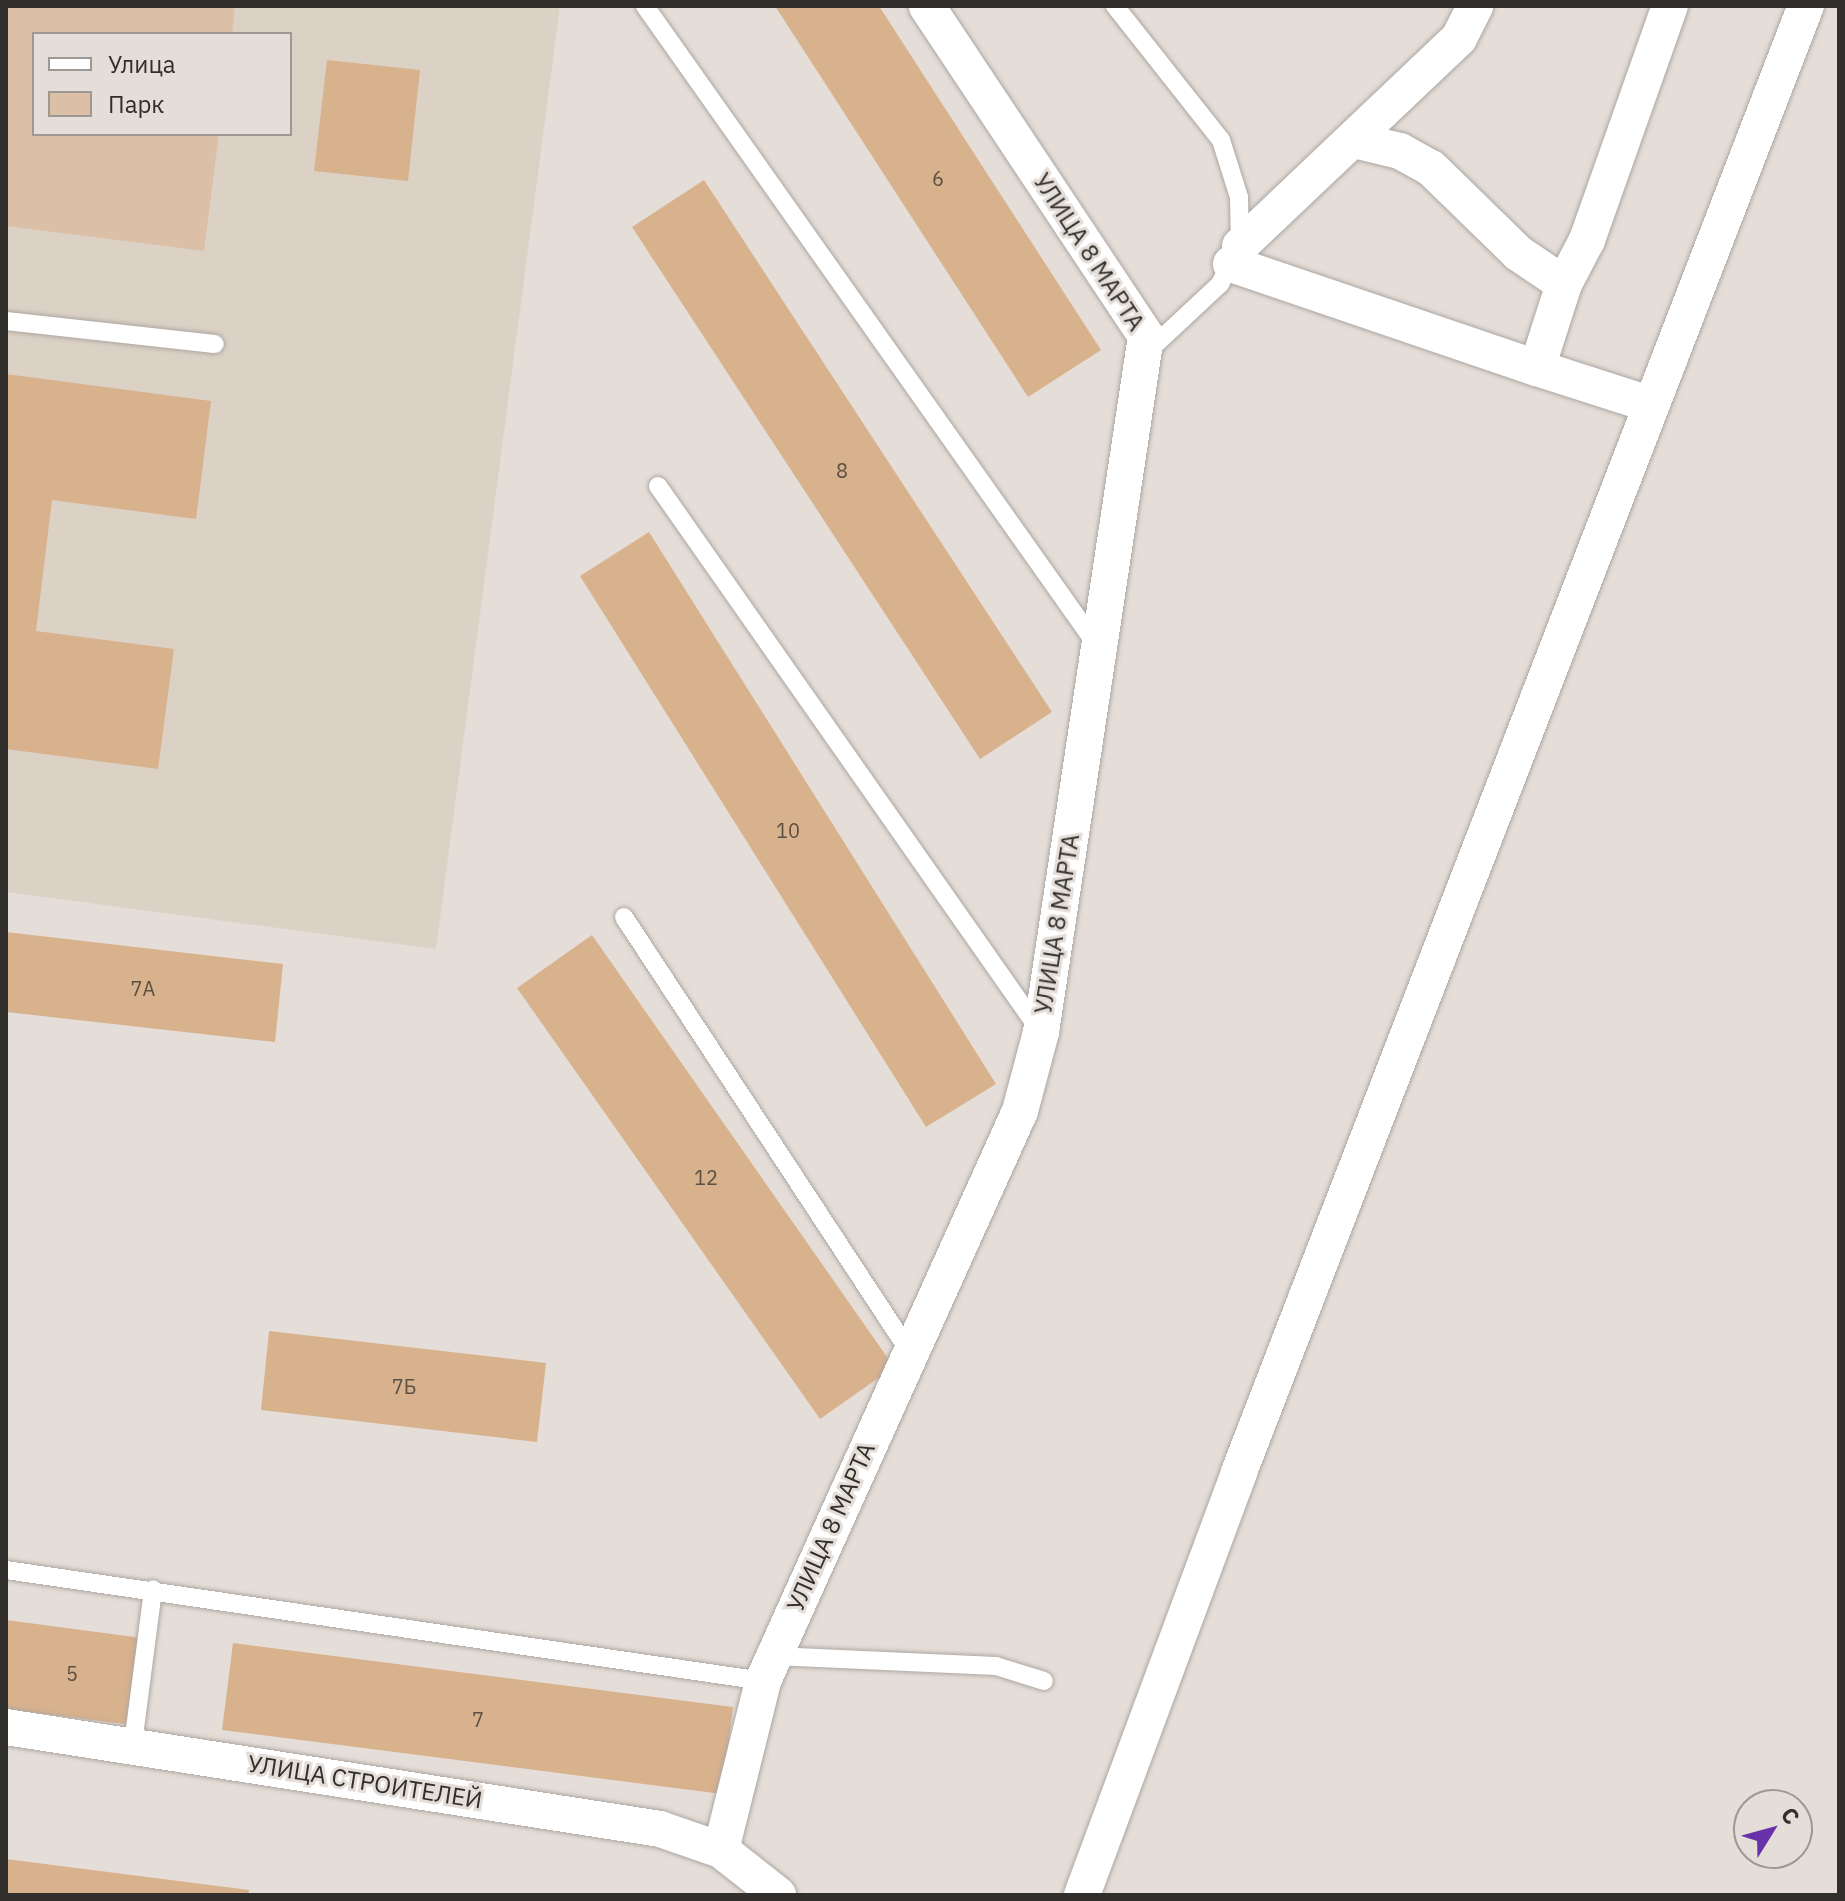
<!DOCTYPE html>
<html>
<head>
<meta charset="utf-8">
<style>
	body { margin:0 }
	#map { position:relative; width:1845px; height:1901px; overflow:hidden; background:#e5ded8; font-family:"IBM Plex Sans",sans-serif }
	div>[style] { position:absolute }
	[style*='--x'] { left:calc(var(--x)*1px); top:calc(var(--y)*1px); width:calc(var(--w)*1px); rotate:calc(var(--a)*1deg) }
	.built>* { inset:0; background:#dcd1c5 }
	.green>* { inset:0; background:#dbbfa6 }
	.building>* { inset:0; background:#d8b18d }
	.roads { filter:drop-shadow(0 0 2px #ada6a1) drop-shadow(0 0 2px #ada6a1) }
	.service>* { height:18px; margin:-9px; padding:0 9px; transform-origin:9px; border-radius:9px; background:#fff }
	.minor>* { height:36px; margin:-18px; padding:0 18px; transform-origin:18px; border-radius:18px; background:#fff }
	span { translate:-50% -50%; white-space:nowrap; text-align:center; line-height:1.15; -webkit-text-stroke:6px #e5ded8; paint-order:stroke }
	.number-label { font-size:20px; color:#5b5044 }
	.number-label span { -webkit-text-stroke-width:0 }
	.street-label { font-size:24px; color:#312f2c }
	.frame { position:absolute; inset:0; border:8px solid #312f2c; pointer-events:none }
	.legend { position:absolute; left:32px; top:32px; width:260px; height:104px; box-sizing:border-box; background:#e5ded8; border:2px solid #9d9893; margin:0; padding:10px 14px; list-style:none; font-size:24px; color:#312f2c }
	.legend li { display:flex; align-items:center; gap:16px; height:40px }
	.legend b { width:40px; border:2px solid #9d9893 }
	.north { position:absolute; left:1733px; top:1789px; width:80px; height:80px; box-sizing:border-box; background:#e5ded8; border:2px solid #9d9893; border-radius:50%; rotate:53deg; font-size:22px; font-weight:700; line-height:32px; text-align:center; color:#312f2c }
	.north::after { content:''; display:block; margin:auto; width:28px; height:36px; background:#6832a9; clip-path:polygon(50% 0,100% 100%,50% 72%,0 100%) }
</style>
</head>
<body>
<div id="map">
	<div class="built">
		<i style="clip-path:polygon(evenodd,6px 6px,560px 6px,436px 949px,6px 892px,6px 6px,34px 34px,290px 34px,290px 134px,34px 134px,34px 34px)"></i>
	</div>
	<div class="green">
		<i style="clip-path:polygon(6px 6px,235px 6px,232px 34px,34px 34px,34px 134px,219px 134px,204px 251px,6px 226px)"></i>
	</div>
	<div class="building">
		<i style="clip-path:polygon(775px 6px,879px 6px,1101px 350px,1028px 397px)"></i>
		<i style="clip-path:polygon(327px 60px,420px 70px,408px 181px,314px 171px)"></i>
		<i style="clip-path:polygon(704px 180px,1052px 712px,980px 759px,632px 227px)"></i>
		<i style="clip-path:polygon(6px 374px,211px 401px,196px 519px,52px 500px,36px 631px,174px 649px,158px 769px,6px 749px)"></i>
		<i style="clip-path:polygon(649px 532px,996px 1084px,926px 1127px,580px 576px)"></i>
		<i style="clip-path:polygon(6px 932px,283px 964px,275px 1042px,6px 1012px)"></i>
		<i style="clip-path:polygon(592px 935px,894px 1367px,820px 1419px,517px 988px)"></i>
		<i style="clip-path:polygon(269px 1331px,546px 1363px,537px 1442px,261px 1410px)"></i>
		<i style="clip-path:polygon(6px 1620px,142px 1638px,132px 1725px,6px 1709px)"></i>
		<i style="clip-path:polygon(233px 1643px,733px 1707px,722px 1794px,222px 1730px)"></i>
		<i style="clip-path:polygon(6px 1859px,249px 1890px,248px 1895px,6px 1895px)"></i>
	</div>
	<div class="roads">
		<div class="service">
			<i style="--x:645;--y:6;--w:785;--a:54.75"></i>
			<i style="--x:1115;--y:6;--w:171;--a:51.7"></i>
			<i style="--x:1221;--y:140;--w:60;--a:72.5"></i>
			<i style="--x:1239;--y:197;--w:49;--a:88.8"></i>
			<i style="--x:1240;--y:246;--w:43;--a:117.8"></i>
			<i style="--x:1220;--y:284;--w:103;--a:137"></i>
			<i style="--x:6;--y:321;--w:210;--a:6.3"></i>
			<i style="--x:658;--y:486;--w:666;--a:54.97"></i>
			<i style="--x:624;--y:917;--w:519;--a:56.71"></i>
			<i style="--x:6;--y:1570;--w:765;--a:8.34"></i>
			<i style="--x:774;--y:1656;--w:222;--a:2.6"></i>
			<i style="--x:996;--y:1666;--w:50;--a:17.4"></i>
			<i style="--x:133;--y:1744;--w:156;--a:-82.6"></i>
		</div>
		<div class="minor">
			<i style="--x:1354;--y:140;--w:47;--a:13.4"></i>
			<i style="--x:1400;--y:151;--w:35;--a:29"></i>
			<i style="--x:1431;--y:168;--w:122;--a:44.3"></i>
			<i style="--x:1518;--y:253;--w:55;--a:34"></i>
			<i style="--x:1564;--y:284;--w:50;--a:-62.4"></i>
			<i style="--x:1587;--y:240;--w:248;--a:-70.5"></i>
			<i style="--x:1240;--y:246;--w:302;--a:-43.5"></i>
			<i style="--x:1459;--y:38;--w:36;--a:-63"></i>
			<i style="--x:1231;--y:264;--w:323;--a:18.8"></i>
			<i style="--x:1537;--y:368;--w:88;--a:-72.2"></i>
			<i style="--x:1537;--y:368;--w:118;--a:17.8"></i>
			<i style="--x:6;--y:1727;--w:662;--a:8.86"></i>
			<i style="--x:660;--y:1829;--w:65;--a:19"></i>
			<i style="--x:721;--y:1850;--w:73;--a:38.3"></i>
			<i style="--x:721;--y:1850;--w:174;--a:-76"></i>
			<i style="--x:763;--y:1681;--w:625;--a:-65.73"></i>
			<i style="--x:1020;--y:1111;--w:82;--a:-75.1"></i>
			<i style="--x:1041;--y:1032;--w:704;--a:-81.42"></i>
			<i style="--x:1146;--y:336;--w:396;--a:-123.6"></i>
			<i style="--x:1082;--y:1895;--w:451;--a:-69.6"></i>
			<i style="--x:1239;--y:1472;--w:1572;--a:-68.86"></i>
		</div>
	</div>
	<div class="number-label">
		<span style="left:938px;top:178px">6</span>
		<span style="left:842px;top:470px">8</span>
		<span style="left:788px;top:830px">10</span>
		<span style="left:143px;top:988px">7А</span>
		<span style="left:706px;top:1177px">12</span>
		<span style="left:404px;top:1386px">7Б</span>
		<span style="left:72px;top:1673px">5</span>
		<span style="left:478px;top:1719px">7</span>
	</div>
	<div class="street-label">
		<span style="left:1089px;top:252px;rotate:57deg">УЛИЦА 8 МАРТА</span>
		<span style="left:1057px;top:924px;rotate:-81deg">УЛИЦА 8 МАРТА</span>
		<span style="left:831px;top:1527px;rotate:-66deg">УЛИЦА 8 МАРТА</span>
		<span style="left:365px;top:1782px;rotate:9deg">УЛИЦА СТРОИТЕЛЕЙ</span>
	</div>
	<div class="frame"></div>
	<ul class="legend">
	<li><b style="height:10px;background:#fff"></b>Улица</li>
	<li><b style="height:22px;background:#dbbfa6"></b>Парк</li>
	</ul>
	<div class="north">С</div>
</div>
</body>
</html>
